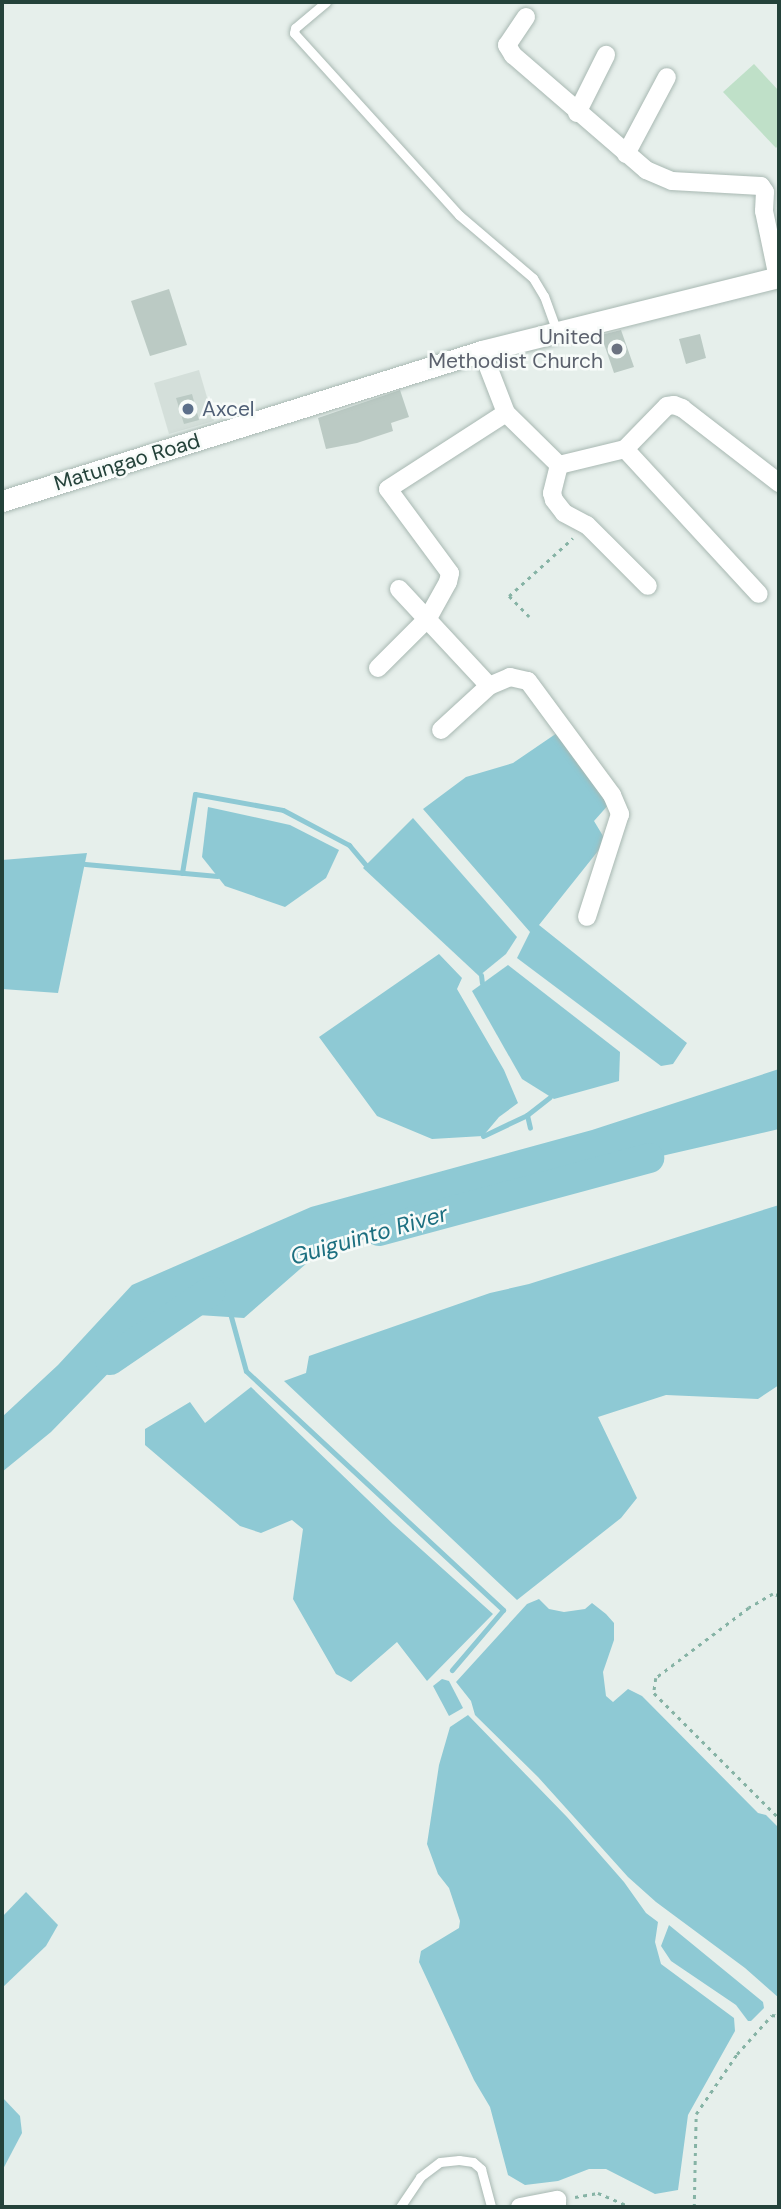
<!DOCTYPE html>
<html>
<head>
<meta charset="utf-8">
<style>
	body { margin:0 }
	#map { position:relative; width:781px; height:2209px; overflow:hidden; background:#e6efeb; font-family:"DM Sans",sans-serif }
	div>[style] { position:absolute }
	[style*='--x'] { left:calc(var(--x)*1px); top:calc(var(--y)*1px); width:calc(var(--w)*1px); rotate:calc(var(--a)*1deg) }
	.built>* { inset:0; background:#d4dfda }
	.green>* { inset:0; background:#bfe0c8 }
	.water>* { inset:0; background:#8ec9d4 }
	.stream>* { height:5px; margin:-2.5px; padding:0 2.5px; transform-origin:2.5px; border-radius:2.5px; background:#8ec9d4 }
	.river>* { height:30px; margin:-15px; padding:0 15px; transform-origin:15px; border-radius:15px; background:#8ec9d4 }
	.building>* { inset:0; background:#bbcac4 }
	.path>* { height:2.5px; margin-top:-1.25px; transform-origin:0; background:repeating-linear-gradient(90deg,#86b3a5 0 3.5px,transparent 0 8.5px) }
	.roads { filter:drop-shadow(0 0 2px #a8b8b2) drop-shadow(0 0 2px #a8b8b2) }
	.lane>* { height:9px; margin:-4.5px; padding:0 4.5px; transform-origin:4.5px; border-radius:4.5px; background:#fff }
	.street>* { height:18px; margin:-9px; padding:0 9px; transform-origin:9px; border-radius:9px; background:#fff }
	.secondary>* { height:21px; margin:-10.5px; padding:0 10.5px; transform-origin:10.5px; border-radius:10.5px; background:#fff }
	.dots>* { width:19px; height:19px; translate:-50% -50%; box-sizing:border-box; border:4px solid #f7fbf9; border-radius:50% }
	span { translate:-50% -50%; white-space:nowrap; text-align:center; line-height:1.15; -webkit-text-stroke:5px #f7fbf9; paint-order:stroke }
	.worship-label { font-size:21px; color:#5b616d }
	.right { translate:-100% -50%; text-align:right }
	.service-label { font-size:21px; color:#4e5e75 }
	.left { translate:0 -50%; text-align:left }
	.street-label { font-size:21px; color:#24423a }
	.water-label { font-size:23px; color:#1c6f80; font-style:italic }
	.frame { position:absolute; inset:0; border:4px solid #24423a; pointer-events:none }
</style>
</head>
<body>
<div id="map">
	<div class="built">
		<i style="clip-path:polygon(199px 370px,214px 421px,169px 434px,154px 383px)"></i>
	</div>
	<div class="green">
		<i style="clip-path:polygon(754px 64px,779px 91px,779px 144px,776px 148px,723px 92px)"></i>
	</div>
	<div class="water">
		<i style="clip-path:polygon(557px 733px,610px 803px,594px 821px,606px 841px,539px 925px,687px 1043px,673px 1064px,661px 1066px,517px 958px,530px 932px,423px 809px,466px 777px,513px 763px)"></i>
		<i style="clip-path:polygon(208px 807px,290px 825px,339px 850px,326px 878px,285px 907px,225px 886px,202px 857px)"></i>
		<i style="clip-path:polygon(413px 818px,517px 937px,506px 954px,479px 976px,363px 868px)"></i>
		<i style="clip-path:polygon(87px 853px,58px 993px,2px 989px,2px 860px)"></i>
		<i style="clip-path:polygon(439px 954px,462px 978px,457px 989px,504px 1070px,518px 1103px,499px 1117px,483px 1136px,432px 1139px,377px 1116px,319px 1037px)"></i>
		<i style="clip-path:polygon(508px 965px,620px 1052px,619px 1081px,554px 1099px,522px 1079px,472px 991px)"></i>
		<i style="clip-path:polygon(779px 1069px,779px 1129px,496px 1194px,315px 1256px,244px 1318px,167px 1313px,51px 1432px,2px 1472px,2px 1417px,58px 1365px,132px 1285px,311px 1207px,592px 1130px)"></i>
		<i style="clip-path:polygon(779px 1205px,779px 1385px,758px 1399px,666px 1395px,598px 1417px,637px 1498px,621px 1518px,517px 1600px,284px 1381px,306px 1373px,309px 1356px,490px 1293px,529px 1284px)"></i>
		<i style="clip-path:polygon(251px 1387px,393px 1524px,493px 1614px,427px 1681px,397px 1642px,351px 1682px,336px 1674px,293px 1599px,303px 1529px,292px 1520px,261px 1533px,240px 1526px,145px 1445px,145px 1429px,190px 1402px,205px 1423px)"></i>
		<i style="clip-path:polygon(539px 1599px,549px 1609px,564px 1612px,585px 1609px,592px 1603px,606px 1614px,614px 1623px,614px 1640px,603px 1672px,606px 1696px,613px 1702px,628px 1689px,642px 1696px,758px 1813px,766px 1815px,779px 1828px,779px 1998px,745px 1968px,656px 1902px,628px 1877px,538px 1777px,475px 1715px,471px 1701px,456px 1682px,527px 1604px)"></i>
		<i style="clip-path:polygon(442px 1679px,449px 1681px,463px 1708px,449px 1716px,433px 1686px)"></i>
		<i style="clip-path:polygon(468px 1715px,567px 1817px,624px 1882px,646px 1913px,658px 1922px,655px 1942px,661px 1964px,734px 2018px,735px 2031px,688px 2115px,678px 2190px,655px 2194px,606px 2169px,589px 2169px,558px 2181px,525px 2185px,508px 2175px,490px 2107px,474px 2080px,419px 1962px,421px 1951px,459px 1928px,460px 1921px,449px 1888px,438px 1874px,427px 1844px,439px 1765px,450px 1727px)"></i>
		<i style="clip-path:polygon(26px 1892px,58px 1925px,46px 1946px,2px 1988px,2px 1917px)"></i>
		<i style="clip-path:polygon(669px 1925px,763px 2002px,764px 2008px,751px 2021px,748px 2021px,736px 2005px,671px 1961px,661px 1946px)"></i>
		<i style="clip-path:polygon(2px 2097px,20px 2116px,22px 2133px,2px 2171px)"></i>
	</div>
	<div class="stream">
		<i style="--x:85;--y:864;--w:133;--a:5.2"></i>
		<i style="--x:182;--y:873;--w:80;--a:-80.7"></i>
		<i style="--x:195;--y:794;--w:89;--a:10.3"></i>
		<i style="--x:283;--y:810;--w:75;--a:27.9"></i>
		<i style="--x:349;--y:845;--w:26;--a:50"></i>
		<i style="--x:481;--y:975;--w:8;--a:83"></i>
		<i style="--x:527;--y:1115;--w:13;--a:77"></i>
		<i style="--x:483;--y:1136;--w:49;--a:-25.5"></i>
		<i style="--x:527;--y:1115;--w:29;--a:-38"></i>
		<i style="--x:230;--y:1313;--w:60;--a:74.6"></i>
		<i style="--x:246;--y:1371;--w:351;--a:42.9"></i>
		<i style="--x:503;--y:1610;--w:79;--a:130.4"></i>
	</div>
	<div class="river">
		<i style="--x:379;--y:1231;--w:280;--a:-15.1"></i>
		<i style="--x:110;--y:1360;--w:122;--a:-34.3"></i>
	</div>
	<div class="building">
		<i style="clip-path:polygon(169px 289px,187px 345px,150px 356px,131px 301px)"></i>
		<i style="clip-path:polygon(621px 330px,634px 367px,614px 373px,601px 335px)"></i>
		<i style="clip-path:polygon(700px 334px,706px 358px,686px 364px,679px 339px)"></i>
		<i style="clip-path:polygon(400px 390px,409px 417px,391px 423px,393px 431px,357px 443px,326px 449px,318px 418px)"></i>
		<i style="clip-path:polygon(192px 394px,199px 420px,184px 424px,176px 398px)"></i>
	</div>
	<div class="path">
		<i style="--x:529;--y:617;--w:29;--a:-134"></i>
		<i style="--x:509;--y:596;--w:86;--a:-42.2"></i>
		<i style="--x:779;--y:1596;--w:6;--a:-162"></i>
		<i style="--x:773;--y:1594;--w:28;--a:150"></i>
		<i style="--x:749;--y:1608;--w:116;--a:143"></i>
		<i style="--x:656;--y:1678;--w:15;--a:98"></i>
		<i style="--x:654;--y:1693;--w:177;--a:45"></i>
		<i style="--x:575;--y:2197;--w:23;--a:-10"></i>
		<i style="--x:598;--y:2193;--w:36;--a:23"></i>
		<i style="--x:694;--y:2207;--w:93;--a:-88.8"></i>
		<i style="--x:696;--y:2114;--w:73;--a:-55.7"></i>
		<i style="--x:737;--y:2054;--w:52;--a:-48.1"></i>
		<i style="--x:772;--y:2015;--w:7;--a:8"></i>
	</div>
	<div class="roads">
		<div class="lane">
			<i style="--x:326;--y:2;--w:40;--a:140"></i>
			<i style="--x:295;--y:28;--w:5;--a:101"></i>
			<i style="--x:294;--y:33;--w:246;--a:47.8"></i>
			<i style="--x:459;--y:215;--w:97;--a:40.4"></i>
			<i style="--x:533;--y:278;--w:21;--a:59"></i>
			<i style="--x:544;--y:296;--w:37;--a:70"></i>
			<i style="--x:400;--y:2207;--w:36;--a:-56"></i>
			<i style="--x:420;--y:2177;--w:25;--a:-37"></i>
			<i style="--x:440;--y:2162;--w:19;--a:-6"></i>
			<i style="--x:459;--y:2160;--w:14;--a:8"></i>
			<i style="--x:473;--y:2162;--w:11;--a:41"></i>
			<i style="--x:481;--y:2169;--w:39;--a:75"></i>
		</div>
		<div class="street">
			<i style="--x:526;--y:17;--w:34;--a:124"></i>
			<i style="--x:507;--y:45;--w:12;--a:59"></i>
			<i style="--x:513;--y:55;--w:176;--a:40.8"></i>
			<i style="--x:646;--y:170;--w:28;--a:23"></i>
			<i style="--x:672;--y:181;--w:89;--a:3.2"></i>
			<i style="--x:761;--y:186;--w:7;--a:56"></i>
			<i style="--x:765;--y:192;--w:19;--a:93"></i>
			<i style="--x:764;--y:211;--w:68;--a:78.2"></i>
			<i style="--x:577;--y:113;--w:65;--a:-63.4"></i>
			<i style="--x:626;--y:154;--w:87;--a:-62"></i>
			<i style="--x:482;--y:351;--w:66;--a:68.8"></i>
			<i style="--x:506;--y:413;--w:74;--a:44.5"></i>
			<i style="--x:559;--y:465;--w:68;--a:-13.6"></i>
			<i style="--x:625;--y:449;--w:60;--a:-45.7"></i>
			<i style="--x:667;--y:406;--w:7;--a:-8"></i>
			<i style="--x:674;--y:405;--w:9;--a:21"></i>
			<i style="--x:682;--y:408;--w:123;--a:37.7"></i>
			<i style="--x:625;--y:449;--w:197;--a:47.3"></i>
			<i style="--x:559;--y:465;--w:29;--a:104"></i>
			<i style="--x:552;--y:493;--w:7;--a:74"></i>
			<i style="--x:554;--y:500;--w:16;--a:52"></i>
			<i style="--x:564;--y:513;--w:26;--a:28"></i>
			<i style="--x:587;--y:525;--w:86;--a:45"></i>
			<i style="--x:399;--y:589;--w:132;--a:47.1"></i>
			<i style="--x:489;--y:686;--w:65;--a:137.5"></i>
			<i style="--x:378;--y:668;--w:71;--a:-45"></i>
			<i style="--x:428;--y:618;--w:41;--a:-60.9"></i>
			<i style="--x:448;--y:582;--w:9;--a:-77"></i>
			<i style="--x:450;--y:573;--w:104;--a:-126.4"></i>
			<i style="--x:388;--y:489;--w:140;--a:-32.8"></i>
			<i style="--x:489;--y:686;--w:23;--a:-23"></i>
			<i style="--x:510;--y:677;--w:18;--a:13"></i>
			<i style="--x:528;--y:681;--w:142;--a:53.6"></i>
			<i style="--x:612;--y:795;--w:21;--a:67"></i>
			<i style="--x:620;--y:814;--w:108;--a:107.8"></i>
			<i style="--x:520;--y:2207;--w:38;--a:-11"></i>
			<i style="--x:557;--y:2200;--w:7;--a:90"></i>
		</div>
		<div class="secondary">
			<i style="--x:2;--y:501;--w:503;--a:-17.35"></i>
			<i style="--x:482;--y:351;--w:306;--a:-14"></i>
		</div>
	</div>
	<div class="dots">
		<i style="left:617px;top:349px;background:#6b7280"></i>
		<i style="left:188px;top:409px;background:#5c6f8a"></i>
	</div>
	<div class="worship-label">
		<span class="right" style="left:603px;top:349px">United<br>Methodist Church</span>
	</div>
	<div class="service-label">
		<span class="left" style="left:202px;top:409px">Axcel</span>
	</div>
	<div class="street-label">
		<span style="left:127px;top:462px;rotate:-17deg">Matungao Road</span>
	</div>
	<div class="water-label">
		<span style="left:369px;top:1235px;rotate:-16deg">Guiguinto River</span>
	</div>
	<div class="frame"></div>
</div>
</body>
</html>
